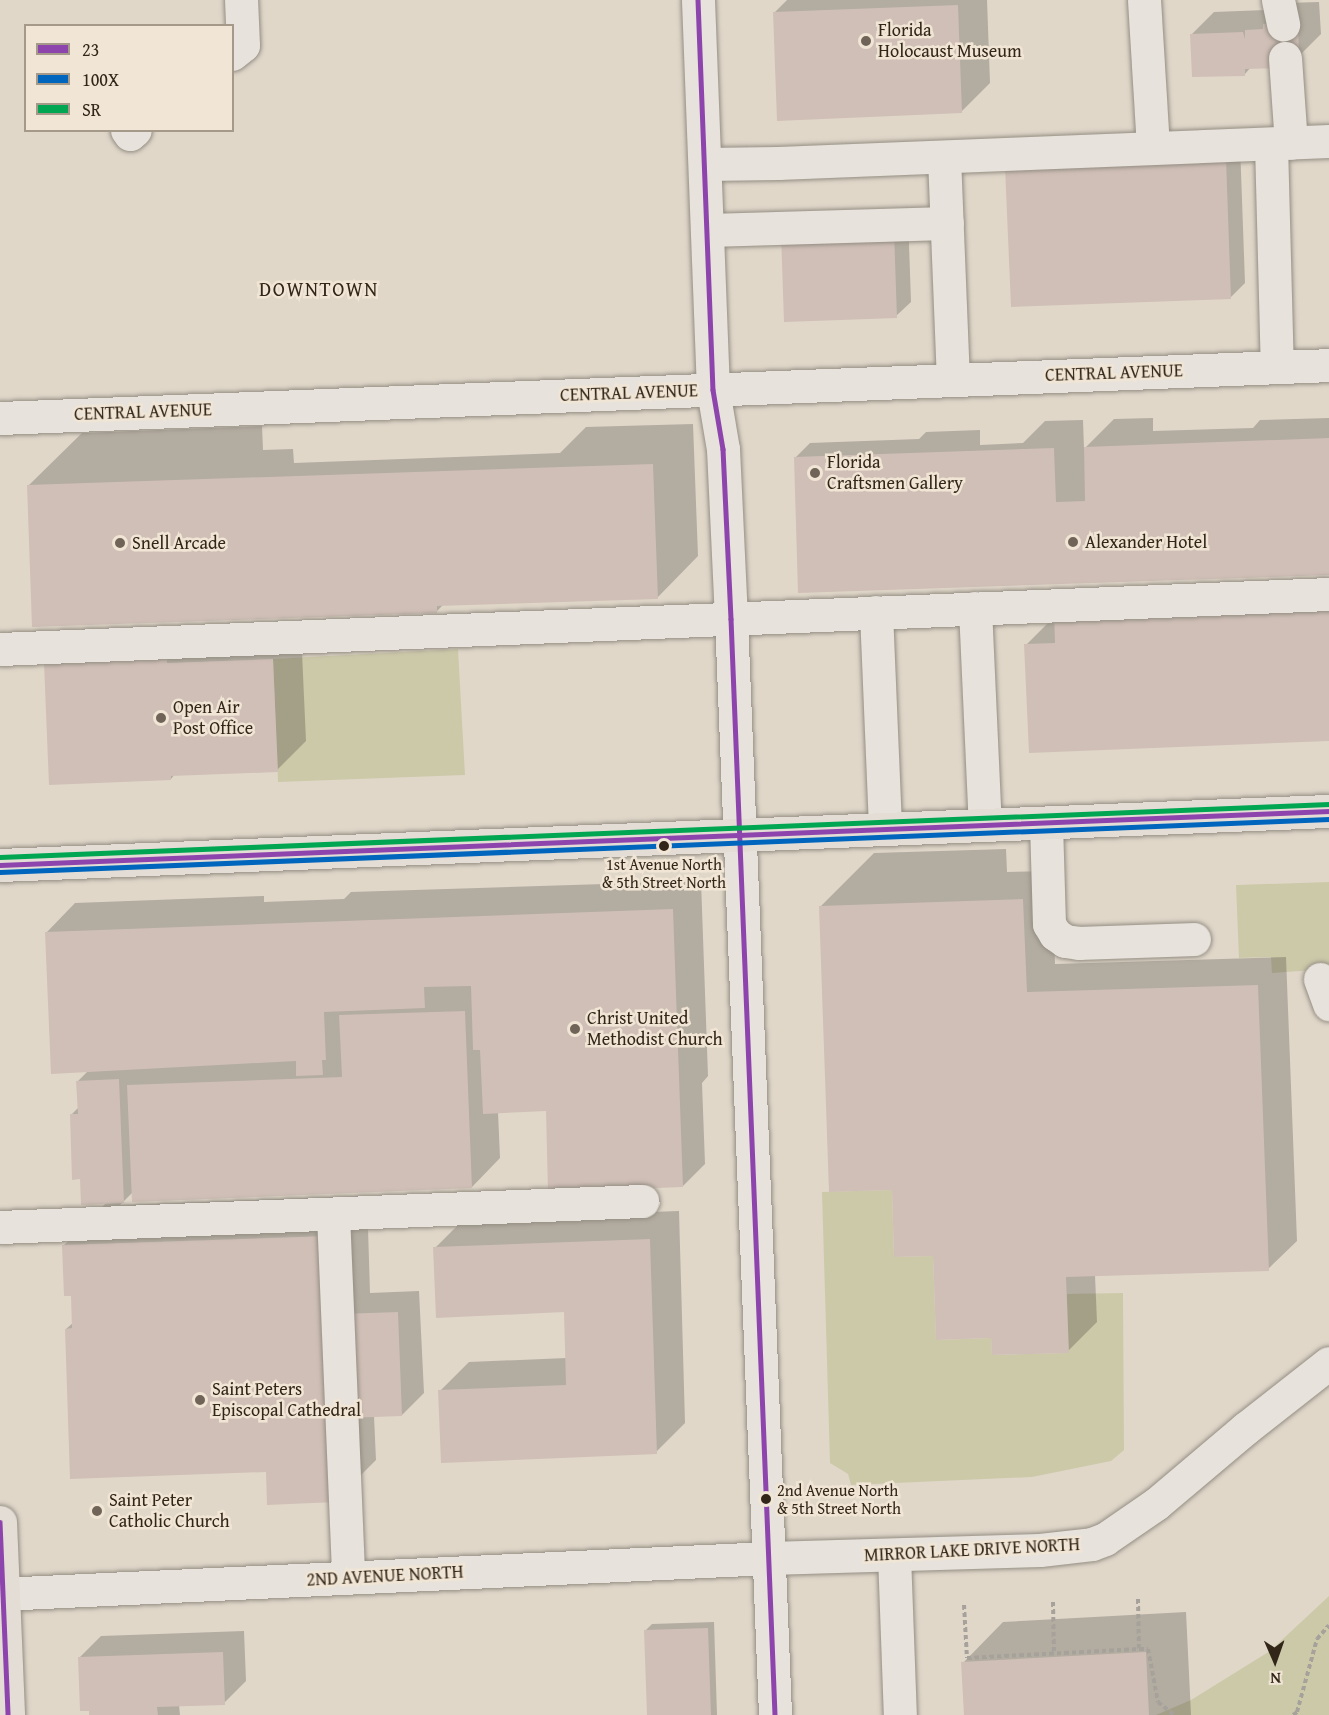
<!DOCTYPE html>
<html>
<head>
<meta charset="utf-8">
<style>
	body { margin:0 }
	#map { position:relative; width:1329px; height:1715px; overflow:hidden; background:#e0d7c9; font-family:"Gentium Book Plus",serif }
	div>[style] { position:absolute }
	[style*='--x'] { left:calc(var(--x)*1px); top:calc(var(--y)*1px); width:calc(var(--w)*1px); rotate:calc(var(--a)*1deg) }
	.green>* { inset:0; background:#ccc9a9 }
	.shadow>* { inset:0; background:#0003 }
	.building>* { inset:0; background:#d0bfb6 }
	.path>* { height:4px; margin-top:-2px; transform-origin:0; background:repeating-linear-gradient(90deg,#a6a19b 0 4.5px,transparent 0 7.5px) }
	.roads { filter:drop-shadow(0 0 2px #948e84) drop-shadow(0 0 2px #948e84) }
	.minor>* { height:33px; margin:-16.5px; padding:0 16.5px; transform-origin:16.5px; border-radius:16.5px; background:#e7e2db }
	.major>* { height:33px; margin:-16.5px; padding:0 16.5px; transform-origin:16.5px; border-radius:16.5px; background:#e3ddd5 }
	.bus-1>* { height:4.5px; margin:-2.25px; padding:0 2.25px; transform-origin:2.25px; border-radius:2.25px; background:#8e44ad }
	.bus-2>* { height:4.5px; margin:-2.25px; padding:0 2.25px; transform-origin:2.25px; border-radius:2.25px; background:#0065bd }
	.bus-3>* { height:4.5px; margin:-2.25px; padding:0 2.25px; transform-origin:2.25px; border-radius:2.25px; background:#00a651 }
	.dots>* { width:16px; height:16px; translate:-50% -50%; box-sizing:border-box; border:3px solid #f1e6d5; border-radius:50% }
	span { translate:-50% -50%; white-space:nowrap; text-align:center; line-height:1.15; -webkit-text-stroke:5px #f1e6d5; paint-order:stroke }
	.bus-label { font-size:16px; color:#322619 }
	.left { translate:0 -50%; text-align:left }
	.poi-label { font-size:18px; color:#322619 }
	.street-label { font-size:18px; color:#322619 }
	.neighbourhood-label { font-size:20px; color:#322619; letter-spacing:1.5px }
	.legend { position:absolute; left:24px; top:24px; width:210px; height:108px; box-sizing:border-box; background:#f1e6d5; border:2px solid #a5998a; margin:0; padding:8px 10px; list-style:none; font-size:18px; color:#322619 }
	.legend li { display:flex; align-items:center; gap:12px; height:30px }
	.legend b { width:30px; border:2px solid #a5998a }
	.north { position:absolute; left:1245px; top:1631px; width:60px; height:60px; -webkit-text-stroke:4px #f1e6d5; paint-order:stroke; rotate:178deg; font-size:16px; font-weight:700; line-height:24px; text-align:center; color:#322619 }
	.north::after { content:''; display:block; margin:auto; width:21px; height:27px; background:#322619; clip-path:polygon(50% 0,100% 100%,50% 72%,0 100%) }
</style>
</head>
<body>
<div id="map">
	<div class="green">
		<i style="clip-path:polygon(458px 649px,465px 775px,278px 782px,273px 659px)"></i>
		<i style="clip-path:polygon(1329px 882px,1329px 969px,1272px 973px,1271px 957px,1239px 958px,1236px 885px)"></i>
		<i style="clip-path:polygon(892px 1190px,894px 1257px,933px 1256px,936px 1340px,991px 1338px,992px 1355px,1068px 1353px,1067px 1294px,1123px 1293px,1124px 1450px,1111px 1461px,1032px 1477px,851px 1485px,848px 1474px,830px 1463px,822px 1192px)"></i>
		<i style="clip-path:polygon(1329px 1596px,1329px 1715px,1156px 1715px,1191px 1700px,1270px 1651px)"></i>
	</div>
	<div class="shadow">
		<i style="clip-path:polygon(787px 0,987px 0,990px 83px,961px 112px,774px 13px)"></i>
		<i style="clip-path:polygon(1319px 2px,1321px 34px,1299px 56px,1251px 67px,1245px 74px,1192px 34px,1214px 12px,1266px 10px,1287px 3px)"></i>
		<i style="clip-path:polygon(1240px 144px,1245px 283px,1231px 297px,1121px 156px)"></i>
		<i style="clip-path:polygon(908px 216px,911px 302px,896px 316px,797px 220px)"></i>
		<i style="clip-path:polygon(1153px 418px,1153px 431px,1253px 428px,1260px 420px,1329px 418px,1329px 573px,795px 458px,810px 443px,919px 439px,926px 432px,980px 430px,980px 445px,1023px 443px,1045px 421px,1083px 420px,1084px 449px,1114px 419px)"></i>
		<i style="clip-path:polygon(693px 424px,698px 556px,658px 597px,444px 604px,436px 612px,28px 486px,82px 433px,262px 426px,263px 450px,293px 449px,294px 463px,560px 453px,586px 427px)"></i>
		<i style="clip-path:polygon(1048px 623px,1056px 623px,1329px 739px,1026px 645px)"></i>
		<i style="clip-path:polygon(301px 630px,306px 741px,277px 770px,175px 774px,171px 779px,46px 664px)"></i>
		<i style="clip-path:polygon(1006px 849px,1007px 872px,1051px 871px,1055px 964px,1286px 957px,1297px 1241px,1268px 1269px,1095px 1275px,1097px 1322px,1068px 1351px,992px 1337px,934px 1254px,893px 1189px,820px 907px,874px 853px)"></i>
		<i style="clip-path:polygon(701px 881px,708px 1076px,702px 1083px,705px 1164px,683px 1186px,547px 1110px,498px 1112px,500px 1158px,472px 1187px,133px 1192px,120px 1205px,367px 1196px,370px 1293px,419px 1291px,424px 1393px,402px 1415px,374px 1416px,376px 1460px,335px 1501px,268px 1471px,66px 1329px,74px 1322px,73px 1294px,63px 1246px,107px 1202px,82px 1178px,71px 1115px,79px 1107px,78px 1081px,88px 1071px,47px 932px,75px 903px,264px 896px,264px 902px,344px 899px,351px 892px)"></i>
		<i style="clip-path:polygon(679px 1211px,685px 1423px,656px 1452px,440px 1391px,469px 1362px,567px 1358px,565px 1311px,435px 1248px,464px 1219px)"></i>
		<i style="clip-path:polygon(1186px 1612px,1191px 1715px,966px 1715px,963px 1663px,1003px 1622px)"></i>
		<i style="clip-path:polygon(714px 1622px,717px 1715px,648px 1715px,645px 1631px,652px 1624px)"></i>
		<i style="clip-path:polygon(244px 1631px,246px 1681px,224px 1703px,179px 1705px,180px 1715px,90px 1715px,79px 1658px,101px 1636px)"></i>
	</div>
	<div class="building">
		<i style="clip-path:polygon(958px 5px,962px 113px,777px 121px,773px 12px)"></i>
		<i style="clip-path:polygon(1298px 23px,1299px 57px,1276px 68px,1245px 69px,1245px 76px,1192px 77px,1190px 34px,1243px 32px,1245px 39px,1245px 30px,1263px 29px,1263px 24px)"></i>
		<i style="clip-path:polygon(1226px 158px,1231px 299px,1011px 307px,1005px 167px)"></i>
		<i style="clip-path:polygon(894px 230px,897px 318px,784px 322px,781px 234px)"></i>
		<i style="clip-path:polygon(1329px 438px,1329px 575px,798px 593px,794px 457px,1054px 448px,1056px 502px,1085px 501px,1084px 447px)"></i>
		<i style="clip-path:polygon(653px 464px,658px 599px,437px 606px,437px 613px,32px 627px,27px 485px)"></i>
		<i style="clip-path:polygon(1329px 603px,1329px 741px,1029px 753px,1024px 644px,1055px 643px,1054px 615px)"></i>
		<i style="clip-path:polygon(167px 659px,167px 663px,273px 659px,278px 772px,171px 776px,171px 780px,49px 785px,44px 663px)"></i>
		<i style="clip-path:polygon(1023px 899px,1027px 992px,1258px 985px,1269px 1271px,1066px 1277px,1069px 1353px,992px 1355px,991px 1338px,936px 1340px,933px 1256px,894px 1257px,892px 1190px,829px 1192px,819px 906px)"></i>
		<i style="clip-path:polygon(673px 909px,683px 1187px,548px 1192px,546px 1111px,483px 1114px,480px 1050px,473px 1050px,471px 986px,424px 987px,425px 1008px,324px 1012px,326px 1060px,322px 1060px,323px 1075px,296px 1076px,296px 1061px,51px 1074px,45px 932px)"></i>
		<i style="clip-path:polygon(465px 1011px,472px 1188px,132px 1202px,127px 1085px,342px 1077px,339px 1015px)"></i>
		<i style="clip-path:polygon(119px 1079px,124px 1203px,81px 1205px,80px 1179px,72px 1180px,70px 1114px,78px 1114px,76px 1081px)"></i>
		<i style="clip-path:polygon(327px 1236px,336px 1502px,267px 1505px,266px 1472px,70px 1479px,65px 1329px,72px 1328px,71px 1296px,64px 1296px,62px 1245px)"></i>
		<i style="clip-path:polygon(650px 1239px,657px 1454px,441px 1463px,438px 1390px,566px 1385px,564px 1312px,436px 1318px,433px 1247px)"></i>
		<i style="clip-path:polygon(398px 1312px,402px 1416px,346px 1418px,341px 1314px)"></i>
		<i style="clip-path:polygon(708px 1628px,711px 1715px,647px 1715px,644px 1630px)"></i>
		<i style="clip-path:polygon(223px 1652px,225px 1705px,157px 1707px,158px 1715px,89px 1715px,89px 1711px,80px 1711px,78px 1657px)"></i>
		<i style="clip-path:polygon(1146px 1652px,1149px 1715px,964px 1715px,961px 1662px)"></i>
	</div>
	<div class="path">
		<i style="--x:1138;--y:1599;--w:50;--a:88.9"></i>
		<i style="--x:1139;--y:1649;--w:9;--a:0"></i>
		<i style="--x:1148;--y:1649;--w:54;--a:79.3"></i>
		<i style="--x:1158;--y:1702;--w:21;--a:39"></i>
		<i style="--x:1053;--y:1602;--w:51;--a:88.9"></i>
		<i style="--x:964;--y:1605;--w:53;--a:86.8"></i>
		<i style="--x:967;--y:1658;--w:172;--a:-3"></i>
		<i style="--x:1293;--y:1715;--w:5;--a:-37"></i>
		<i style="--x:1297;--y:1712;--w:76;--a:-74.7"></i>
		<i style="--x:1317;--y:1639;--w:18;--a:-49"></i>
	</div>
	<div class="roads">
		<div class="minor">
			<i style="--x:698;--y:0;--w:390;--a:87.8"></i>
			<i style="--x:713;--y:390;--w:60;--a:80.4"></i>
			<i style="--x:723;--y:449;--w:170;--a:87.3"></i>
			<i style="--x:731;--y:619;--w:1097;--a:87.7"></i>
			<i style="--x:1144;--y:0;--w:148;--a:86.5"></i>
			<i style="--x:1278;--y:0;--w:25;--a:78"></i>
			<i style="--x:232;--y:54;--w:14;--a:-39"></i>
			<i style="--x:243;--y:45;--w:45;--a:-92.5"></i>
			<i style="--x:1285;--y:58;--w:85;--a:86"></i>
			<i style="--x:127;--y:130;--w:5;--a:53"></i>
			<i style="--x:130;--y:134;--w:6;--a:-39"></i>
			<i style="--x:1271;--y:144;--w:223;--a:88.5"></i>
			<i style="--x:944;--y:157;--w:223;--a:87.7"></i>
			<i style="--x:705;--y:164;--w:73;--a:-0.8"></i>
			<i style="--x:778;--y:163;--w:551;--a:-2.29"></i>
			<i style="--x:708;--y:230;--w:239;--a:-1.7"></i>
			<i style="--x:0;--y:418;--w:1330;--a:-2.28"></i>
			<i style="--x:975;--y:608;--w:217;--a:87.4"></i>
			<i style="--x:876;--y:612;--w:217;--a:87.6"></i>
			<i style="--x:0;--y:649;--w:1330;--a:-2.37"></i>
			<i style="--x:1046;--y:823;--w:101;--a:88.3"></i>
			<i style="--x:1049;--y:924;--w:12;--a:59"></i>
			<i style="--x:1055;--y:934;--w:12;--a:35"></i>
			<i style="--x:1065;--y:941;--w:14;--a:8"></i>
			<i style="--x:1079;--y:943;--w:115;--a:-2"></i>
			<i style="--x:1320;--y:979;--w:27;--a:70"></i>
			<i style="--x:333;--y:1214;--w:364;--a:87.6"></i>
			<i style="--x:0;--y:1227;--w:643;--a:-2.32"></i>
			<i style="--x:894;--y:1555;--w:160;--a:87.9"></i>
			<i style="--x:0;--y:1594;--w:770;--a:-2.68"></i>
			<i style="--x:769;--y:1558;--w:271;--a:-1.7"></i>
			<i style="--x:1040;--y:1550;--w:52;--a:-6.6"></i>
			<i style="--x:1092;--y:1544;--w:14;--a:-21"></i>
			<i style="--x:1105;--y:1539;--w:62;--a:-34.5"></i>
			<i style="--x:1156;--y:1504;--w:118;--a:-40.2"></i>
			<i style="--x:1246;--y:1428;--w:105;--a:-38.1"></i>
		</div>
		<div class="major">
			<i style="--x:0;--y:865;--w:1330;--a:-2.33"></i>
			<i style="--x:0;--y:1522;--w:193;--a:87.6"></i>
		</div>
	</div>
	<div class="bus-1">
		<i style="--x:698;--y:0;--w:390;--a:87.8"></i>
		<i style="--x:713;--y:390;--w:60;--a:80.4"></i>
		<i style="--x:723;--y:449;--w:170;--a:87.3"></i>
		<i style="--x:731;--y:619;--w:1097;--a:87.7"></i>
		<i style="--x:0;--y:865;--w:1330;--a:-2.33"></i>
		<i style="--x:0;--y:1522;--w:193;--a:87.6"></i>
	</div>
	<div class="bus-2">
		<i style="--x:0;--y:872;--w:1330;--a:-2.28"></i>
	</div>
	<div class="bus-3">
		<i style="--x:0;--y:857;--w:1330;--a:-2.28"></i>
	</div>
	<div class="dots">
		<i style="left:866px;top:41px;background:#6f6457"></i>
		<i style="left:815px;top:473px;background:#6f6457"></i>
		<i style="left:1073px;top:542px;background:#6f6457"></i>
		<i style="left:120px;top:543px;background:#6f6457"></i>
		<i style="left:161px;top:718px;background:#6f6457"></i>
		<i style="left:664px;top:846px;background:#322619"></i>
		<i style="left:575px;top:1029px;background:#6f6457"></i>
		<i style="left:200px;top:1400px;background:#6f6457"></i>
		<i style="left:766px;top:1499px;background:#322619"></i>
		<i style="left:97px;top:1511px;background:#6f6457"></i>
	</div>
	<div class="bus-label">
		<span style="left:664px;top:873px">1st Avenue North<br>&amp; 5th Street North</span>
		<span class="left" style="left:777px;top:1499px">2nd Avenue North<br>&amp; 5th Street North</span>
	</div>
	<div class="poi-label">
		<span class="left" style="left:878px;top:41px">Florida<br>Holocaust Museum</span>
		<span class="left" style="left:827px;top:473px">Florida<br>Craftsmen Gallery</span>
		<span class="left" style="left:1085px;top:542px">Alexander Hotel</span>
		<span class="left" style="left:132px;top:543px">Snell Arcade</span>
		<span class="left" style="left:173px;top:718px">Open Air<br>Post Office</span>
		<span class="left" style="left:587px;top:1029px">Christ United<br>Methodist Church</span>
		<span class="left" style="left:212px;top:1400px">Saint Peters<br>Episcopal Cathedral</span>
		<span class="left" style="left:109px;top:1511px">Saint Peter<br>Catholic Church</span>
	</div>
	<div class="street-label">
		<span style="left:1114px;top:373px;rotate:-2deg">CENTRAL AVENUE</span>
		<span style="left:629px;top:393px;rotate:-2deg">CENTRAL AVENUE</span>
		<span style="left:143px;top:412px;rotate:-2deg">CENTRAL AVENUE</span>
		<span style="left:972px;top:1550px;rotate:-3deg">MIRROR LAKE DRIVE NORTH</span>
		<span style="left:385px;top:1576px;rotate:-3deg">2ND AVENUE NORTH</span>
	</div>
	<div class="neighbourhood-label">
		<span style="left:319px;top:288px">DOWNTOWN</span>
	</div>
	<ul class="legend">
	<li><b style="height:8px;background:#8e44ad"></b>23</li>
	<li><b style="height:8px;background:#0065bd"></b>100X</li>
	<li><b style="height:8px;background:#00a651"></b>SR</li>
	</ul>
	<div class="north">N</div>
</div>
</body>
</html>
